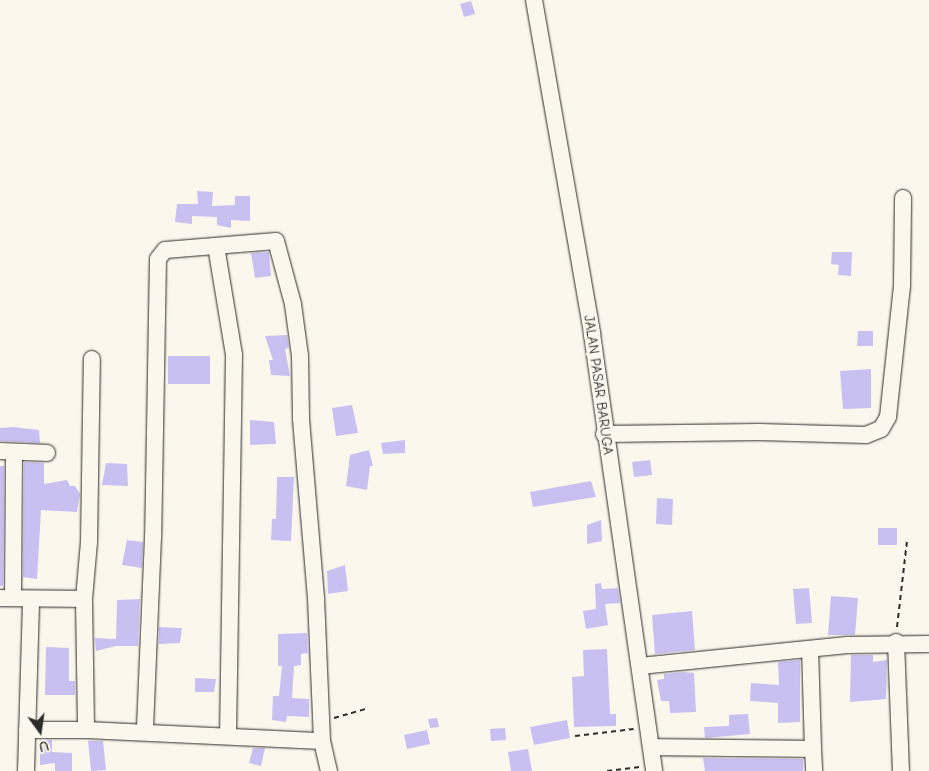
<!DOCTYPE html>
<html>
<head>
<meta charset="utf-8">
<style>
	body { margin:0 }
	#map { position:relative; width:929px; height:771px; overflow:hidden; background:#fbf7ec; font-family:"Comic Neue",sans-serif }
	div>[style] { position:absolute }
	[style*='--x'] { left:calc(var(--x)*1px); top:calc(var(--y)*1px); width:calc(var(--w)*1px); rotate:calc(var(--a)*1deg) }
	.building>* { inset:0; background:#c9c0f2 }
	.path>* { height:2px; margin-top:-1px; transform-origin:0; background:repeating-linear-gradient(90deg,#2b2b2b 0 5px,transparent 0 9px) }
	.roads { filter:drop-shadow(0 0 1px #2b2b2b) drop-shadow(0 0 1px #2b2b2b) }
	.minor>* { height:16px; margin:-8px; padding:0 8px; transform-origin:8px; border-radius:8px; background:#fbf7ec }
	span { translate:-50% -50%; white-space:nowrap; text-align:center; line-height:1.15; -webkit-text-stroke:5px #fbf7ec; paint-order:stroke }
	.street-label { font-size:14px; color:#2b2b2b }
	.north { position:absolute; left:15px; top:706px; width:50px; height:50px; -webkit-text-stroke:4px #fbf7ec; paint-order:stroke; rotate:166deg; font-size:14px; font-weight:700; line-height:20px; text-align:center; color:#2b2b2b }
	.north::after { content:''; display:block; margin:auto; width:18px; height:22px; background:#2b2b2b; clip-path:polygon(50% 0,100% 100%,50% 72%,0 100%) }
</style>
</head>
<body>
<div id="map">
	<div class="building">
		<i style="clip-path:polygon(471px 1px,475px 14px,464px 17px,460px 4px)"></i>
		<i style="clip-path:polygon(197px 191px,213px 192px,212px 206px,235px 205px,235px 196px,250px 196px,250px 221px,231px 220px,231px 228px,217px 225px,217px 217px,192px 216px,192px 224px,175px 222px,177px 204px,198px 204px)"></i>
		<i style="clip-path:polygon(269px 252px,271px 276px,255px 278px,251px 253px)"></i>
		<i style="clip-path:polygon(832px 252px,852px 252px,851px 276px,838px 275px,839px 265px,831px 264px)"></i>
		<i style="clip-path:polygon(858px 331px,873px 331px,873px 346px,857px 346px)"></i>
		<i style="clip-path:polygon(287px 335px,289px 348px,285px 349px,290px 376px,271px 375px,269px 360px,273px 360px,265px 336px)"></i>
		<i style="clip-path:polygon(168px 356px,210px 356px,210px 384px,168px 384px)"></i>
		<i style="clip-path:polygon(871px 369px,871px 408px,843px 409px,840px 371px)"></i>
		<i style="clip-path:polygon(352px 405px,358px 433px,336px 436px,332px 408px)"></i>
		<i style="clip-path:polygon(250px 420px,274px 422px,276px 444px,250px 445px)"></i>
		<i style="clip-path:polygon(14px 427px,39px 430px,40px 443px,0 441px,0 428px)"></i>
		<i style="clip-path:polygon(405px 440px,405px 453px,383px 454px,381px 443px)"></i>
		<i style="clip-path:polygon(369px 450px,373px 466px,370px 466px,367px 490px,346px 486px,350px 455px)"></i>
		<i style="clip-path:polygon(650px 460px,652px 475px,634px 477px,632px 462px)"></i>
		<i style="clip-path:polygon(24px 462px,44px 463px,44px 484px,67px 480px,70px 486px,75px 486px,80px 494px,77px 512px,41px 510px,37px 579px,23px 577px)"></i>
		<i style="clip-path:polygon(106px 463px,127px 464px,128px 486px,102px 485px)"></i>
		<i style="clip-path:polygon(0 466px,4px 466px,3px 586px,0 586px)"></i>
		<i style="clip-path:polygon(277px 477px,294px 477px,291px 541px,271px 540px,272px 519px,276px 519px)"></i>
		<i style="clip-path:polygon(591px 481px,596px 497px,533px 507px,530px 492px)"></i>
		<i style="clip-path:polygon(657px 498px,673px 499px,672px 525px,656px 524px)"></i>
		<i style="clip-path:polygon(601px 520px,602px 541px,587px 544px,587px 525px)"></i>
		<i style="clip-path:polygon(878px 528px,897px 528px,897px 545px,878px 545px)"></i>
		<i style="clip-path:polygon(127px 540px,143px 542px,142px 568px,122px 565px)"></i>
		<i style="clip-path:polygon(345px 565px,348px 591px,328px 594px,327px 571px)"></i>
		<i style="clip-path:polygon(601px 583px,602px 589px,618px 588px,620px 603px,605px 604px,608px 625px,586px 629px,583px 611px,596px 609px,595px 584px)"></i>
		<i style="clip-path:polygon(809px 588px,812px 623px,796px 624px,793px 589px)"></i>
		<i style="clip-path:polygon(831px 596px,858px 598px,855px 635px,828px 635px)"></i>
		<i style="clip-path:polygon(140px 599px,138px 646px,116px 646px,96px 651px,95px 638px,116px 639px,117px 600px)"></i>
		<i style="clip-path:polygon(692px 611px,695px 650px,655px 654px,652px 615px)"></i>
		<i style="clip-path:polygon(159px 627px,182px 628px,180px 643px,159px 644px)"></i>
		<i style="clip-path:polygon(307px 633px,308px 653px,301px 654px,301px 665px,294px 666px,292px 698px,309px 699px,309px 717px,287px 716px,286px 722px,272px 720px,273px 696px,279px 696px,282px 666px,278px 666px,278px 634px)"></i>
		<i style="clip-path:polygon(46px 647px,69px 648px,69px 681px,75px 681px,75px 695px,45px 695px)"></i>
		<i style="clip-path:polygon(607px 649px,610px 714px,616px 714px,616px 726px,574px 727px,572px 677px,584px 676px,583px 650px)"></i>
		<i style="clip-path:polygon(851px 655px,873px 655px,873px 662px,887px 660px,886px 699px,850px 702px)"></i>
		<i style="clip-path:polygon(800px 660px,800px 722px,778px 723px,778px 703px,750px 701px,751px 683px,779px 685px,778px 662px)"></i>
		<i style="clip-path:polygon(684px 672px,694px 673px,696px 712px,670px 713px,669px 701px,661px 701px,657px 680px,664px 679px,664px 674px)"></i>
		<i style="clip-path:polygon(195px 678px,216px 679px,214px 692px,195px 692px)"></i>
		<i style="clip-path:polygon(748px 714px,750px 734px,705px 738px,704px 727px,729px 726px,729px 715px)"></i>
		<i style="clip-path:polygon(437px 718px,439px 727px,430px 728px,428px 719px)"></i>
		<i style="clip-path:polygon(567px 720px,570px 738px,534px 745px,530px 727px)"></i>
		<i style="clip-path:polygon(505px 728px,506px 740px,491px 741px,490px 729px)"></i>
		<i style="clip-path:polygon(427px 730px,430px 744px,407px 749px,404px 735px)"></i>
		<i style="clip-path:polygon(40px 740px,52px 740px,52px 752px,72px 753px,72px 771px,55px 771px,55px 763px,40px 765px)"></i>
		<i style="clip-path:polygon(88px 741px,103px 741px,106px 770px,91px 771px)"></i>
		<i style="clip-path:polygon(253px 748px,265px 748px,261px 766px,249px 763px)"></i>
		<i style="clip-path:polygon(528px 749px,532px 771px,511px 771px,508px 752px)"></i>
		<i style="clip-path:polygon(703px 758px,803px 759px,803px 771px,705px 771px)"></i>
	</div>
	<div class="path">
		<i style="--x:897;--y:627;--w:88;--a:-83.4"></i>
		<i style="--x:334;--y:718;--w:35;--a:-16"></i>
		<i style="--x:575;--y:736;--w:59;--a:-6.8"></i>
		<i style="--x:607;--y:771;--w:33;--a:-7"></i>
	</div>
	<div class="roads">
		<div class="minor">
			<i style="--x:534;--y:0;--w:339;--a:80.1"></i>
			<i style="--x:592;--y:334;--w:441;--a:81.9"></i>
			<i style="--x:216;--y:246;--w:110;--a:80.6"></i>
			<i style="--x:234;--y:355;--w:380;--a:90.9"></i>
			<i style="--x:604;--y:434;--w:155;--a:-0.7"></i>
			<i style="--x:759;--y:432;--w:107;--a:1.6"></i>
			<i style="--x:866;--y:435;--w:16;--a:-22"></i>
			<i style="--x:881;--y:429;--w:14;--a:-60"></i>
			<i style="--x:888;--y:417;--w:133;--a:-83.9"></i>
			<i style="--x:902;--y:285;--w:87;--a:-89.3"></i>
			<i style="--x:0;--y:451;--w:47;--a:2.4"></i>
			<i style="--x:0;--y:598;--w:84;--a:0.7"></i>
			<i style="--x:84;--y:599;--w:131;--a:89.1"></i>
			<i style="--x:86;--y:730;--w:236;--a:2.7"></i>
			<i style="--x:322;--y:741;--w:143;--a:-92.4"></i>
			<i style="--x:316;--y:598;--w:181;--a:-94.8"></i>
			<i style="--x:301;--y:418;--w:62;--a:-90.9"></i>
			<i style="--x:300;--y:356;--w:52;--a:-97.7"></i>
			<i style="--x:293;--y:304;--w:65;--a:-105.1"></i>
			<i style="--x:276;--y:241;--w:111;--a:175.4"></i>
			<i style="--x:165;--y:250;--w:11;--a:128"></i>
			<i style="--x:158;--y:259;--w:278;--a:91"></i>
			<i style="--x:153;--y:537;--w:194;--a:92.4"></i>
			<i style="--x:13;--y:598;--w:146;--a:-89.6"></i>
			<i style="--x:84;--y:599;--w:57;--a:-85"></i>
			<i style="--x:89;--y:542;--w:183;--a:-89.1"></i>
			<i style="--x:896;--y:642;--w:129;--a:87.8"></i>
			<i style="--x:640;--y:666;--w:208;--a:-5.8"></i>
			<i style="--x:847;--y:645;--w:82;--a:-0.7"></i>
			<i style="--x:27;--y:730;--w:59;--a:0"></i>
			<i style="--x:322;--y:741;--w:31;--a:77"></i>
			<i style="--x:651;--y:747;--w:162;--a:0.7"></i>
			<i style="--x:813;--y:749;--w:99;--a:-91.7"></i>
			<i style="--x:813;--y:749;--w:22;--a:87"></i>
			<i style="--x:26;--y:771;--w:172;--a:-88.3"></i>
		</div>
	</div>
	<div class="street-label">
		<span style="left:598px;top:385px;rotate:82deg">JALAN PASAR BARUGA</span>
	</div>
	<div class="north">U</div>
</div>
</body>
</html>
